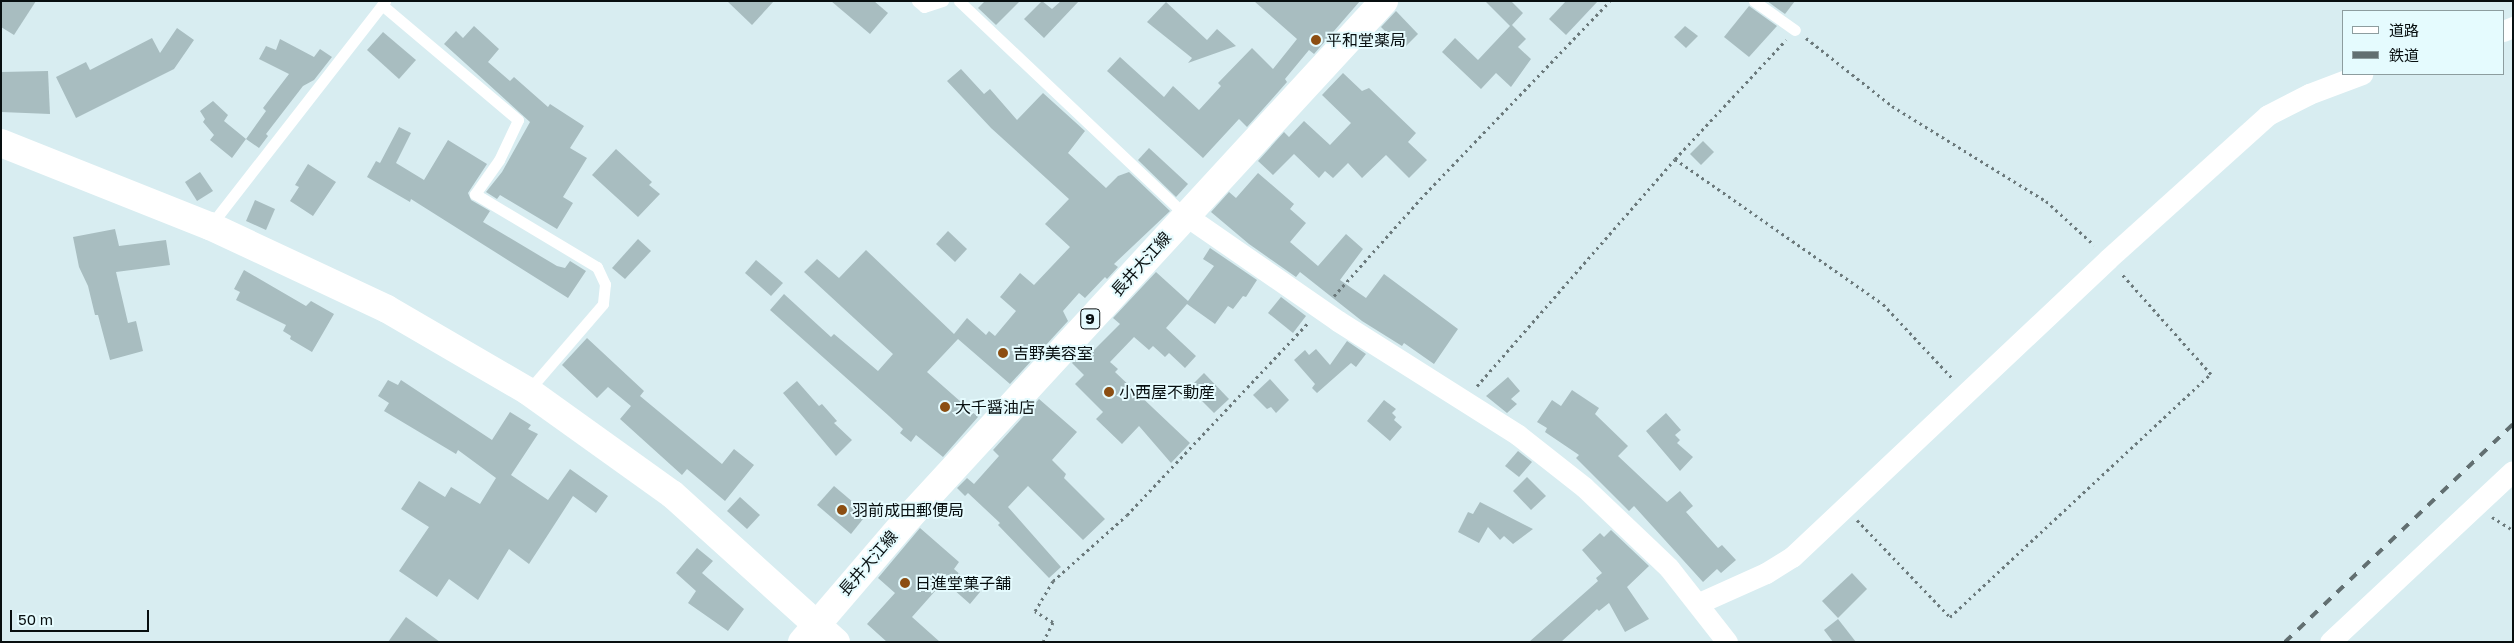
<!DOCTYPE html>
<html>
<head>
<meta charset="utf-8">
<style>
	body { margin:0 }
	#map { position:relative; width:2514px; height:643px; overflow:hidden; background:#d8edf1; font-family:"Golos Text","Noto Sans JP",sans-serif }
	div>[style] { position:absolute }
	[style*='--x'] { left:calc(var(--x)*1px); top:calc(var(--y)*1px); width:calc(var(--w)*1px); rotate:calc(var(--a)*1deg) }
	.building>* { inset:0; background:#a8bdc0 }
	.path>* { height:3px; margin-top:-1.5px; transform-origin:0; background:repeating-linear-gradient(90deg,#6b797b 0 2.5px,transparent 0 6.5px) }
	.lane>* { height:11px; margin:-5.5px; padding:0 5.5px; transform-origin:5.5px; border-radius:5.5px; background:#fff }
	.street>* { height:21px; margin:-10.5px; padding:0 10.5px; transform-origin:10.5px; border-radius:10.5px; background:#fff }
	.secondary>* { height:28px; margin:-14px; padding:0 14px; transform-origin:14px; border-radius:14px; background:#fff }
	.primary>* { height:28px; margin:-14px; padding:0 14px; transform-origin:14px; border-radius:14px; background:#fff }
	.rail>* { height:4px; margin-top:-2px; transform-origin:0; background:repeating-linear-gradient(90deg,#626f71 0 9px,transparent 0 18px) }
	.dots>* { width:14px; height:14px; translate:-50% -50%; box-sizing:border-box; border:2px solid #e5fbfe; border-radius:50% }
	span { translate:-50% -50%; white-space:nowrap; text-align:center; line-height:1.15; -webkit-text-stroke:4px #e5fbfe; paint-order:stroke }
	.shield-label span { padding:1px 4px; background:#e5fbfe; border:1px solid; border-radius:4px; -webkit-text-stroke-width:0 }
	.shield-label { font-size:15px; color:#080f10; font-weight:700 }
	.poi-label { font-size:16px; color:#080f10 }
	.left { translate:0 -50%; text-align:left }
	.street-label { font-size:16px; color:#080f10 }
	.frame { position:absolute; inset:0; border:2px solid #080f10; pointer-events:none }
	.legend { position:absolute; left:2342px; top:10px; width:162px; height:65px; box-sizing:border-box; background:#e5fbfe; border:1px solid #8d9d9f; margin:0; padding:6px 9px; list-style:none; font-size:15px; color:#080f10 }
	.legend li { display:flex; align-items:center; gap:10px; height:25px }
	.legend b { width:25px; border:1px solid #8d9d9f }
	.scale { position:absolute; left:10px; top:610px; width:139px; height:22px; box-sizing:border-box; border:2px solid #080f10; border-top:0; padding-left:6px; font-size:15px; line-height:18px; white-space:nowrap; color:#080f10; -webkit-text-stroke:4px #e5fbfe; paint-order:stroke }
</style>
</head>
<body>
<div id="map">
	<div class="building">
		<i style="clip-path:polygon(1px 1px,36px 1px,14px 35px,1px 27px)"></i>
		<i style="clip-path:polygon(727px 1px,774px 1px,752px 25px)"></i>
		<i style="clip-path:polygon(831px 1px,874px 1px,888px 13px,870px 34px)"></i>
		<i style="clip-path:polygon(985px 1px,1020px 1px,996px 25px,978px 8px)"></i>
		<i style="clip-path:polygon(1042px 1px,1052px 9px,1061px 1px,1079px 1px,1044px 38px,1024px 19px)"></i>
		<i style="clip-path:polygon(1254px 1px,1360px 1px,1314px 54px,1309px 50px,1285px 79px,1287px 82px,1247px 127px,1239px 119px,1203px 158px,1107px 71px,1120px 57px,1164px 97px,1173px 86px,1199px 110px,1221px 86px,1218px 83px,1252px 48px,1273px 69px,1297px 39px)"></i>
		<i style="clip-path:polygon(1485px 1px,1511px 1px,1523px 13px,1512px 25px,1526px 39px,1518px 47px,1531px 59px,1511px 87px,1496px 73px,1481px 89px,1442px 52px,1455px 38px,1478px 60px,1510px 26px)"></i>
		<i style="clip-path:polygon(1566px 1px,1598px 1px,1566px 35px,1549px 19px)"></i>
		<i style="clip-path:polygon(1767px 1px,1795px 1px,1785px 14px)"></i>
		<i style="clip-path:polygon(1166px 2px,1207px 40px,1217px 29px,1236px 46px,1188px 63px,1192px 58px,1147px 22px)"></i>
		<i style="clip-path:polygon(1749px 6px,1777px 26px,1749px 57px,1724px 37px)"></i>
		<i style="clip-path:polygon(1396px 11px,1418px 34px,1403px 49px,1381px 27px)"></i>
		<i style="clip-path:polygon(474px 26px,499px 49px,488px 62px,510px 81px,514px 77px,548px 107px,550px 104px,584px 126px,570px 148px,587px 158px,563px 197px,573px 203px,557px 229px,500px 195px,497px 199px,486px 192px,502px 172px,530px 122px,444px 44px,456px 31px,463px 38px)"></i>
		<i style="clip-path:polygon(1685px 26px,1698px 36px,1686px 48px,1674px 37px)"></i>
		<i style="clip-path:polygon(177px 28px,194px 40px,174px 69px,76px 118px,56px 77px,86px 62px,90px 70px,152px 38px,160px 53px)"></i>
		<i style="clip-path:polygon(383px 32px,416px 60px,399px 79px,367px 50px)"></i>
		<i style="clip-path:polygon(280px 39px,314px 57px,320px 49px,332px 57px,314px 80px,303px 86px,266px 134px,268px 136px,259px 148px,246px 139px,266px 111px,263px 108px,289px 74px,259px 59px,266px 46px,276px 50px)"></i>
		<i style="clip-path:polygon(961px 69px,984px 94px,990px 89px,1017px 120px,1043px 93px,1085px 131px,1068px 153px,1106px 188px,1118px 176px,1129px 172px,1170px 211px,1114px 264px,1118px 267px,1107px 279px,1105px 277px,1085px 298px,1079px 293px,1063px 311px,1068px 321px,1010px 384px,958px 339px,927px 372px,978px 417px,943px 457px,916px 435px,911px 442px,900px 433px,903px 429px,889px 416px,770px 310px,784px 294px,831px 337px,834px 334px,878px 371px,893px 354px,804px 272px,817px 259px,839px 278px,866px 250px,954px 334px,967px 318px,986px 335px,989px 331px,995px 336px,1016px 311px,1000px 297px,1020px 273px,1034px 285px,1070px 247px,1045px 224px,1069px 199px,991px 128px,947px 81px)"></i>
		<i style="clip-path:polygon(48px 71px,50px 114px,1px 112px,1px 72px)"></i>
		<i style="clip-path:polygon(1343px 73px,1362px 91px,1369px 88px,1416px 133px,1408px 142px,1427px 160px,1409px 178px,1386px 155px,1362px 178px,1348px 163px,1333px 178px,1325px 171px,1319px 178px,1294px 154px,1273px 175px,1258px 161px,1284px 132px,1289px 137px,1304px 121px,1330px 145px,1351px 123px,1322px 95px)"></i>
		<i style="clip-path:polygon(213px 101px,228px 115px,224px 121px,246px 139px,232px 158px,210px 140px,214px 135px,203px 122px,205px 119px,200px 111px)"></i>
		<i style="clip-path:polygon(399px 127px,411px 133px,396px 163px,424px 180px,448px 140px,487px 164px,468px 193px,471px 200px,490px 211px,483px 222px,557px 266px,565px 268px,570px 261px,586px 271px,568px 298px,411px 199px,410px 202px,367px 177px,376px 161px,380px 163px)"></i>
		<i style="clip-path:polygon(1703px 141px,1714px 152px,1701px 165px,1690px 154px)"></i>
		<i style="clip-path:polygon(1149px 148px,1188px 184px,1176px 197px,1138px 160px)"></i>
		<i style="clip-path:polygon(616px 149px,652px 182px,649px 185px,660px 194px,638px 217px,592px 175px)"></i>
		<i style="clip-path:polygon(308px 164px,336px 182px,313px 216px,290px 201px,299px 187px,295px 185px)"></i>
		<i style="clip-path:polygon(200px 172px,213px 191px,197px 201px,185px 182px)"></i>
		<i style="clip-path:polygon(1258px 173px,1294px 204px,1290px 209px,1306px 223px,1290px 242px,1318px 266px,1346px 234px,1363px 249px,1340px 280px,1366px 298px,1384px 274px,1458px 329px,1434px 364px,1404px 343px,1402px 346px,1362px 321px,1300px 272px,1296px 277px,1249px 244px,1211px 212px,1229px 192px,1236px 198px)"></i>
		<i style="clip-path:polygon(255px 200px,275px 209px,266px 230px,246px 221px)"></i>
		<i style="clip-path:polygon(115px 229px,119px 246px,166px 240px,170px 265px,116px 272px,128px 323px,136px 321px,143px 351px,110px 360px,98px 315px,95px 315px,88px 286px,79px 267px,73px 237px)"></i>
		<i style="clip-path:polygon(948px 231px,967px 249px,955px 262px,936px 244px)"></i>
		<i style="clip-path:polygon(638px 239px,651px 251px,625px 279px,612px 268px)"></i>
		<i style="clip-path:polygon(1210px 248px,1257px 280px,1246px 297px,1243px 296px,1233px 309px,1228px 306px,1215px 324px,1187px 304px,1166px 328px,1196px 356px,1185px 368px,1169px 353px,1165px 357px,1153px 346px,1149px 350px,1134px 337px,1110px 362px,1118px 369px,1115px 372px,1190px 443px,1171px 463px,1139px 426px,1122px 444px,1096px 419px,1103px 412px,1075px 384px,1084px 375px,1072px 363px,1088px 346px,1093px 351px,1120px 324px,1113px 318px,1156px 272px,1188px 301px,1214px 266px,1203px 259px)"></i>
		<i style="clip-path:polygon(756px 260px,783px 283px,771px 296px,745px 273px)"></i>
		<i style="clip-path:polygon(244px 270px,306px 306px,311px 301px,334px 314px,312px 352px,290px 339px,291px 336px,283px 331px,286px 325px,236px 300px,240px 292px,234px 289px)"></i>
		<i style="clip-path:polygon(1281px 297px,1306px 316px,1293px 333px,1268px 313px)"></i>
		<i style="clip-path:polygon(587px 338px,644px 391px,640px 396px,722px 464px,734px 449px,754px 465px,725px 501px,687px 469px,682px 475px,620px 419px,631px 406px,608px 387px,597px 398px,562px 365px)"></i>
		<i style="clip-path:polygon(1347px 341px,1366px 354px,1356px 367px,1351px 363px,1317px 393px,1312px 388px,1315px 384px,1294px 360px,1305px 350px,1309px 355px,1316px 349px,1330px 365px)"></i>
		<i style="clip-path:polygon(1204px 373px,1229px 399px,1214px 413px,1189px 388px)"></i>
		<i style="clip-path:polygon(1508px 377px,1520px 391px,1511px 399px,1517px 404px,1507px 413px,1486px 396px)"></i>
		<i style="clip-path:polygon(1270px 379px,1289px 400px,1276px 413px,1271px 407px,1267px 409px,1253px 395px)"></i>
		<i style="clip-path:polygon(388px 380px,398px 385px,401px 380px,492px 440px,510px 412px,531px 425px,528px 429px,538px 434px,511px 475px,548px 500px,570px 469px,608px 496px,596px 513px,573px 496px,529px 564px,509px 549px,478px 600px,449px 579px,437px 597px,399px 571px,429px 527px,401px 509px,419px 481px,445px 497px,451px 487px,480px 504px,496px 478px,458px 450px,456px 454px,384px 411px,389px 403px,378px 396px)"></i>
		<i style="clip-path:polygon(797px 381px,819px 406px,822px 404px,837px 421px,834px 423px,852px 440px,836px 456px,783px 393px)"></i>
		<i style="clip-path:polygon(1572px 390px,1599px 408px,1595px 414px,1628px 446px,1618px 456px,1667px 502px,1680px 491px,1693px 506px,1686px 512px,1718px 548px,1722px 545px,1736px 560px,1721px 573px,1717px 569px,1703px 582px,1634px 506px,1629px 511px,1576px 458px,1579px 455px,1545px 432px,1547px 428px,1537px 422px,1552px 400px,1561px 406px)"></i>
		<i style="clip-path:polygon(1039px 399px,1077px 432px,1052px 460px,1066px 474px,1064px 478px,1105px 519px,1083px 540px,1028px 486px,1008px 507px,1061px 567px,1049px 578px,998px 525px,1000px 523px,968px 493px,965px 496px,957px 488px,967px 478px,974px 484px,999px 456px,993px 450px)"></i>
		<i style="clip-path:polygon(1384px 400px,1396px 409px,1392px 413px,1396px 417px,1394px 420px,1402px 427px,1390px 441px,1367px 421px)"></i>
		<i style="clip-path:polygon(1666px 413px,1681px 430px,1675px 435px,1680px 440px,1677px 443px,1693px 457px,1680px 471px,1646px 431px)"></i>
		<i style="clip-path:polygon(1518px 451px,1532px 462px,1519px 477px,1505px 466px)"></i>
		<i style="clip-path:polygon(1527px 477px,1546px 496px,1531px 510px,1513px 491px)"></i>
		<i style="clip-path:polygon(834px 486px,867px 514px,851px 534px,817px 505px)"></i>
		<i style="clip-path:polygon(740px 497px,760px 515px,747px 529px,727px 511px)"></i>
		<i style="clip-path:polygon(1480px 502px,1523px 524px,1533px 529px,1513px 544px,1504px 536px,1500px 540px,1488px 527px,1479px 543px,1458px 532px,1468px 512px,1473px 514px)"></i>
		<i style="clip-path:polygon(920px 528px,959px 562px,954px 569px,980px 592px,970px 604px,944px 581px,912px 617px,940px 642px,887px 642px,867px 624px,895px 593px,878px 578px)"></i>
		<i style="clip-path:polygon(1611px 530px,1649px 566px,1627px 587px,1649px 619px,1625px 632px,1609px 603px,1599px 611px,1597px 609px,1561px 642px,1529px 642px,1598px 581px,1596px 578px,1602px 573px,1582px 550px,1600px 533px,1604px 537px)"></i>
		<i style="clip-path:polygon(697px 548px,713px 561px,702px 573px,744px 609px,728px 631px,688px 603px,696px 591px,676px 573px)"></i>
		<i style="clip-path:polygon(1852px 573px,1867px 589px,1838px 618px,1822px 601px)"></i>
		<i style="clip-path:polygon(406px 617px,440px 642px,388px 642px)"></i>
		<i style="clip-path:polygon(1838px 619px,1856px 642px,1833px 642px,1824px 630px)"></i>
	</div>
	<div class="path">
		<i style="--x:1806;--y:38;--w:110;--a:38.3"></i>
		<i style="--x:1892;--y:106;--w:181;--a:31.7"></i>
		<i style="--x:2046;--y:201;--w:65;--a:42.5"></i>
		<i style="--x:1675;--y:159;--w:254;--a:34.9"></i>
		<i style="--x:1883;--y:304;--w:103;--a:47"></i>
		<i style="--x:1334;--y:296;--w:137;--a:-48.3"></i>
		<i style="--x:1425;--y:194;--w:267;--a:-46.2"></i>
		<i style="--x:1477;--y:386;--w:301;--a:-48.9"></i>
		<i style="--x:1675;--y:159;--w:163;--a:-47"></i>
		<i style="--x:2492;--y:517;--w:25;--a:32"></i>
		<i style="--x:1857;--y:520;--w:134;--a:46.2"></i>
		<i style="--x:1950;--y:617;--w:357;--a:-43"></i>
		<i style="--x:2211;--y:374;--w:135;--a:-131.7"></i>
		<i style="--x:1043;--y:642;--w:22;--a:-63"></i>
		<i style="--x:1053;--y:622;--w:21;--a:-149"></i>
		<i style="--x:1035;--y:611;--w:35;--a:-59"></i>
		<i style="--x:1053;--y:581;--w:99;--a:-41.7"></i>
		<i style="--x:1127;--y:515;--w:265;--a:-46.7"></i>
	</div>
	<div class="lane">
		<i style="--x:917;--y:1;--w:9;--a:41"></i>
		<i style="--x:924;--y:7;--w:20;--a:-18"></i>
		<i style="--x:959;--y:1;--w:311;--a:43.4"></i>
		<i style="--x:1754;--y:1;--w:50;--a:35.3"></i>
		<i style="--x:382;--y:5;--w:178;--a:40.2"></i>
		<i style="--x:518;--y:120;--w:44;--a:115.4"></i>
		<i style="--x:499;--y:160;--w:42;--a:125.2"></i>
		<i style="--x:475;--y:194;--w:142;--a:30.9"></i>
		<i style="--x:597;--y:267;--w:19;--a:65"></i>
		<i style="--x:605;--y:284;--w:20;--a:96"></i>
		<i style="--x:603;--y:304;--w:115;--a:130.8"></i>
		<i style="--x:210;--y:226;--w:285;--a:-52.1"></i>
	</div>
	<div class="street">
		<i style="--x:2503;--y:31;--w:11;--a:-22"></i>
		<i style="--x:1185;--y:215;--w:186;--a:34.7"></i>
		<i style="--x:1338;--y:321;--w:213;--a:32.3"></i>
		<i style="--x:1518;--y:435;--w:84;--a:38.2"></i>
		<i style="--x:1584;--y:487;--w:117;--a:43.6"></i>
		<i style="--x:1669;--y:568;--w:94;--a:51.9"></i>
		<i style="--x:1699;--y:603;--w:73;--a:-24.1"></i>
		<i style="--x:1766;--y:573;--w:31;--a:-32"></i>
		<i style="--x:1792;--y:557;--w:434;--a:-43.3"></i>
		<i style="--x:2108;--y:259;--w:215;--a:-42"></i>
		<i style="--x:2268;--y:115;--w:46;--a:-27.1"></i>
		<i style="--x:2309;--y:94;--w:57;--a:-20.7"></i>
		<i style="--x:2330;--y:642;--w:250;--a:-43.1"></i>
	</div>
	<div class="secondary">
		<i style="--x:1;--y:143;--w:225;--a:21.7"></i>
		<i style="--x:210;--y:226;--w:195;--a:25.1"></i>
		<i style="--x:387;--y:309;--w:163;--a:30.2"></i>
		<i style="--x:528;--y:391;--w:177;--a:35.6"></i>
		<i style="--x:672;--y:494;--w:221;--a:42.1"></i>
	</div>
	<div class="primary">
		<i style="--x:802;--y:642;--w:166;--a:-49.4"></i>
		<i style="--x:910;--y:516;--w:700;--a:-47.37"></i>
	</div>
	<div class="rail">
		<i style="--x:2285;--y:642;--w:315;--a:-43.7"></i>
	</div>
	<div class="dots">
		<i style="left:1316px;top:40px;background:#8c4e12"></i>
		<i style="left:1003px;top:353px;background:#8c4e12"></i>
		<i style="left:1109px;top:392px;background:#8c4e12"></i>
		<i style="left:945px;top:407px;background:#8c4e12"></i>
		<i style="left:842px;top:510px;background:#8c4e12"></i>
		<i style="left:905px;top:583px;background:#8c4e12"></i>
	</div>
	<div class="shield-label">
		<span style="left:1090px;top:319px">9</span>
	</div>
	<div class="poi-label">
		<span class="left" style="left:1326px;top:40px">平和堂薬局</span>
		<span class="left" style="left:1013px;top:353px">吉野美容室</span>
		<span class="left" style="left:1119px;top:392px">小西屋不動産</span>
		<span class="left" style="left:955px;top:407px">大千醤油店</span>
		<span class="left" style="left:852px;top:510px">羽前成田郵便局</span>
		<span class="left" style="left:915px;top:583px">日進堂菓子舗</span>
	</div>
	<div class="street-label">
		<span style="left:1141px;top:264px;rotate:-48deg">長井大江線</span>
		<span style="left:868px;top:563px;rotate:-49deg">長井大江線</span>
	</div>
	<div class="frame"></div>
	<ul class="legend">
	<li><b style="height:6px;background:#fff"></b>道路</li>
	<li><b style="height:6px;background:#626f71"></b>鉄道</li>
	</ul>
	<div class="scale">50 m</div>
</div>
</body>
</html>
